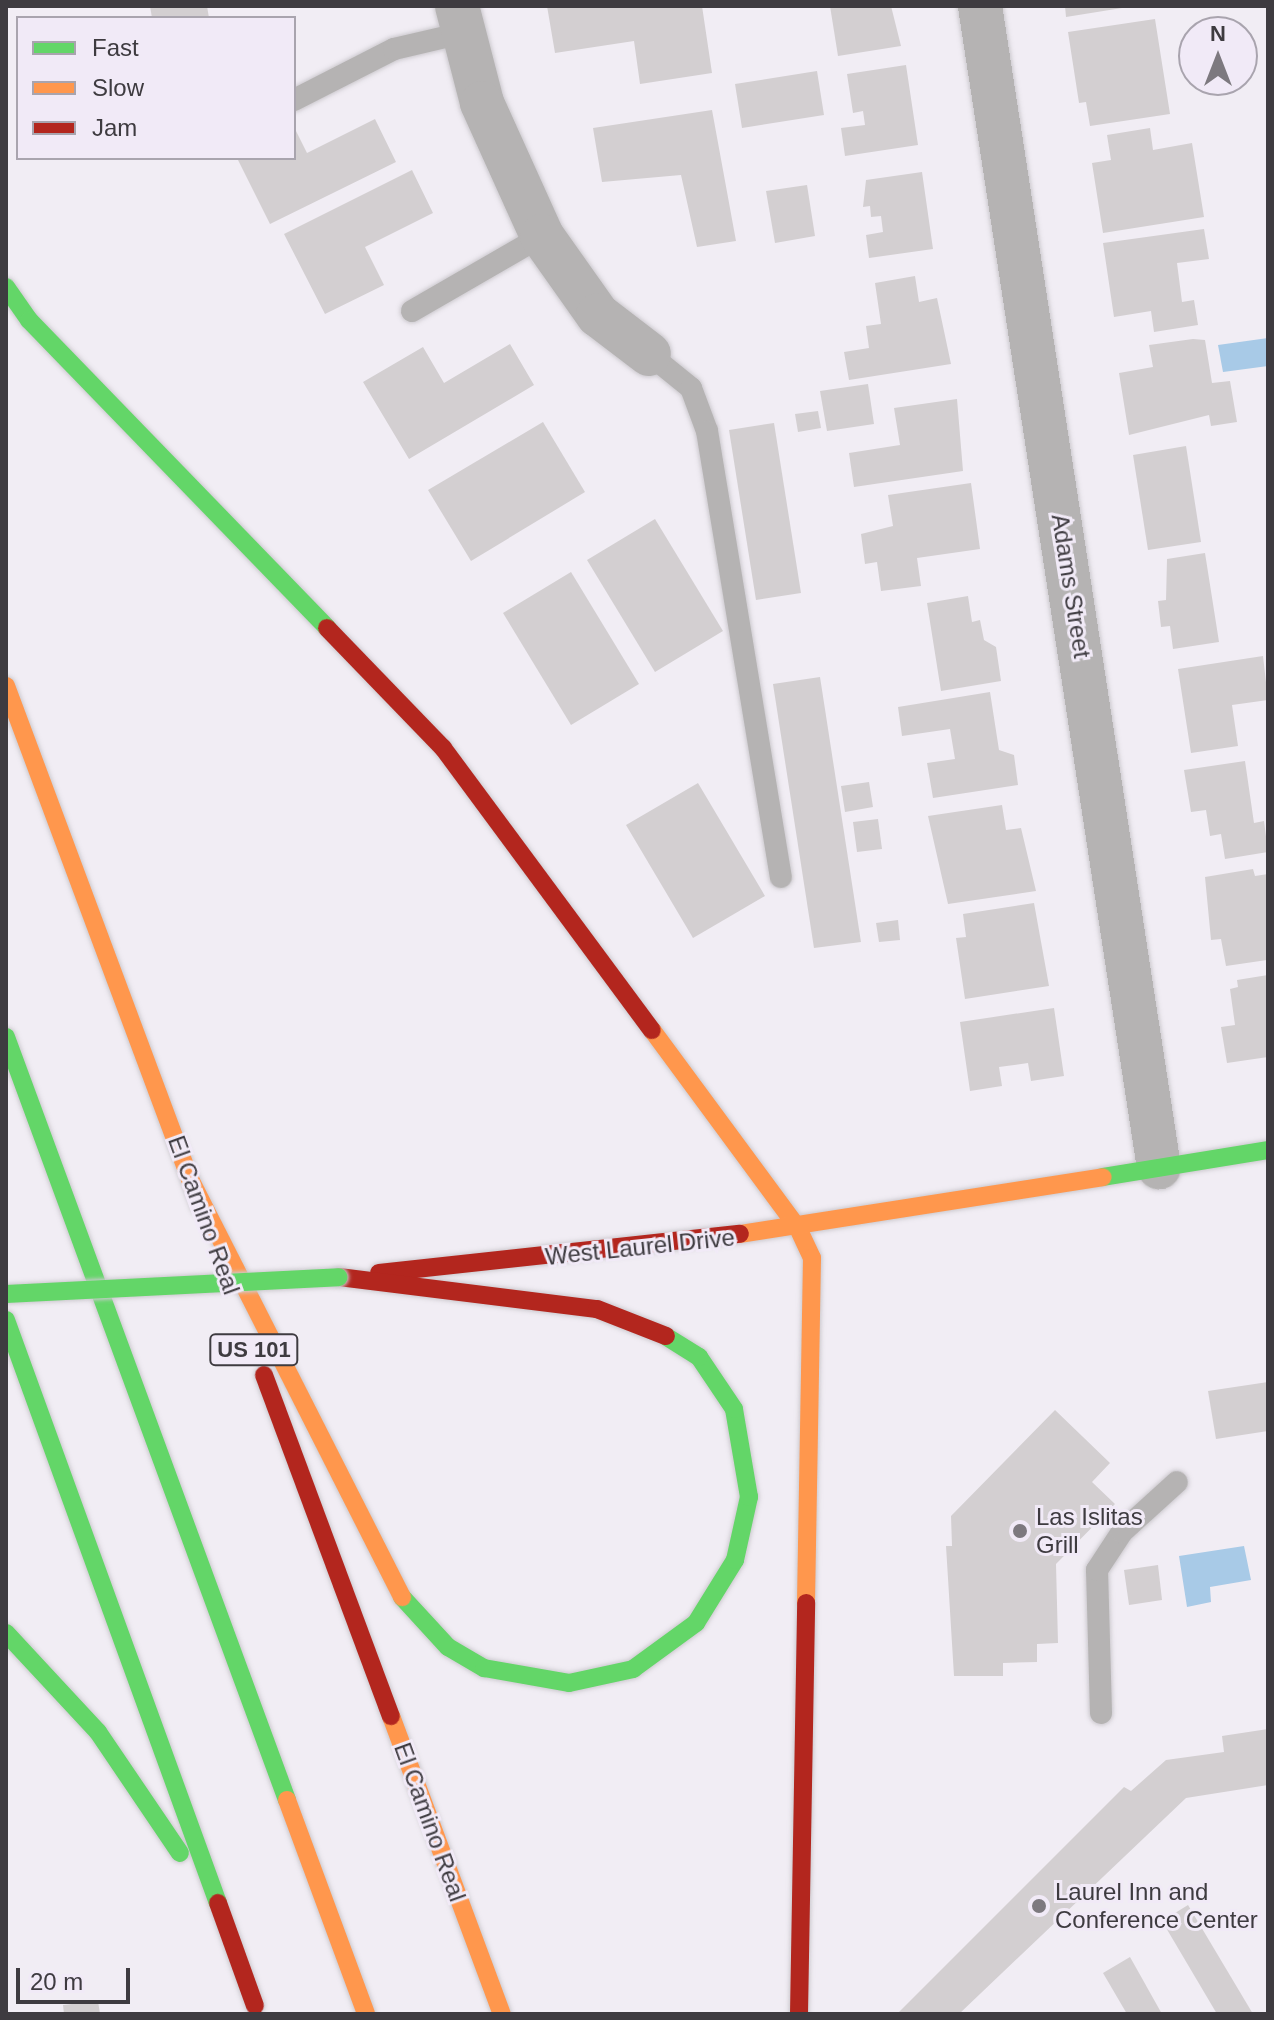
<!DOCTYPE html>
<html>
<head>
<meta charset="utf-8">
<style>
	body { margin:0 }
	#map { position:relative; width:1274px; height:2020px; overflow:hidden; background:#f1edf4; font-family:Helvetica,sans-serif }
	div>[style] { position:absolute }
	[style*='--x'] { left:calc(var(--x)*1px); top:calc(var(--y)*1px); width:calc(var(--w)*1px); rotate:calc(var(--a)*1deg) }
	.water>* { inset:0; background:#a8cae7 }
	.building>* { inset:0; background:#d3cfd1 }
	.roads { filter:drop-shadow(0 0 2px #cdcacf) drop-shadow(0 0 2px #cdcacf) }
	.lane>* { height:22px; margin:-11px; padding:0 11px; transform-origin:11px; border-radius:11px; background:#b5b3b3 }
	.street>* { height:44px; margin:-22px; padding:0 22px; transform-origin:22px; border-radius:22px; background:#b5b3b3 }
	.fast>* { height:18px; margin:-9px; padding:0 9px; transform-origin:9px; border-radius:9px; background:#63d668 }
	.slow>* { height:18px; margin:-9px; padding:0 9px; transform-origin:9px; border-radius:9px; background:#ff974d }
	.jam>* { height:18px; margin:-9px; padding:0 9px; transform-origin:9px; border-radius:9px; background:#b3261e }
	.bridges { filter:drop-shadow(0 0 2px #cdcacf) drop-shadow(0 0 2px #cdcacf) }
	.fast-bridge>* { height:18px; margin:-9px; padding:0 9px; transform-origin:9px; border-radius:9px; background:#63d668 }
	.dots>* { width:22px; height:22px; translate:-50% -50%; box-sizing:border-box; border:4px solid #f1eaf7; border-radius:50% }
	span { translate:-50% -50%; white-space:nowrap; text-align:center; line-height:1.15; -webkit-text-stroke:6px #f1eaf7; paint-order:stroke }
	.shield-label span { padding:2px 6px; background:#f1eaf7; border:2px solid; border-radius:6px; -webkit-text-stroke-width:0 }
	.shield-label { font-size:22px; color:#3e3b40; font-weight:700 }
	.street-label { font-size:24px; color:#3e3b40 }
	.poi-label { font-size:24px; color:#3e3b40 }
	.left { translate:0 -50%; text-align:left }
	.frame { position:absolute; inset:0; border:8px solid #3e3b40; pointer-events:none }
	.legend { position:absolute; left:16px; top:16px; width:280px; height:144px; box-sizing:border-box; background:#f1eaf7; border:2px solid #a9a4ae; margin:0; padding:10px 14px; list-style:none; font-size:24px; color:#3e3b40 }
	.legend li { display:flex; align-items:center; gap:16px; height:40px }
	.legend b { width:40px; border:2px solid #a9a4ae }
	.north { position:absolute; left:1178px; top:16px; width:80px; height:80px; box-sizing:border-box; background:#f1eaf7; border:2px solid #a9a4ae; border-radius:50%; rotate:0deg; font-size:22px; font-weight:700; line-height:32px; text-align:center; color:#3e3b40 }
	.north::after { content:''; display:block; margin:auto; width:28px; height:36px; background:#7d797f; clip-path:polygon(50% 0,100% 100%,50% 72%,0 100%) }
	.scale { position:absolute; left:16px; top:1968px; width:114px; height:36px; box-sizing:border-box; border:4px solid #3e3b40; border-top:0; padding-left:10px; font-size:24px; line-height:28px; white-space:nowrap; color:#3e3b40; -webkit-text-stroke:6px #f1eaf7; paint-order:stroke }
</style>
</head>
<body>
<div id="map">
	<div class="water">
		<i style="clip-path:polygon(1268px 338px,1268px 366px,1223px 372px,1218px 345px)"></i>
		<i style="clip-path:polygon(1244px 1546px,1251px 1580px,1210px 1587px,1211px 1602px,1187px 1607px,1179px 1556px)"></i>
	</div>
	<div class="building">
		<i style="clip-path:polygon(150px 6px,207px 6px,209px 18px,152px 18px)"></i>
		<i style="clip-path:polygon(547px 6px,702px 6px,712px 73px,640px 84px,634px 41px,555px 53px)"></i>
		<i style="clip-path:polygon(830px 6px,891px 6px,901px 46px,838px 56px)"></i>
		<i style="clip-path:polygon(1065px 6px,1122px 6px,1122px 8px,1066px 17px)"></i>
		<i style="clip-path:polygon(1155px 19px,1170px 114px,1090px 126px,1086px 102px,1079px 103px,1068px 32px)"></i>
		<i style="clip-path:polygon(906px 65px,918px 145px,845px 156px,841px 128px,865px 125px,863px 111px,853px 113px,847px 74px)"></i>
		<i style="clip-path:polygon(817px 71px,824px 115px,742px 128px,735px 84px)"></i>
		<i style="clip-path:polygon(712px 110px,736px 241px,697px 247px,681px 175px,602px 182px,593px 128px)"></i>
		<i style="clip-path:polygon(375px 119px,396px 162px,270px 224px,237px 158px,294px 158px,294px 127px,307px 153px)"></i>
		<i style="clip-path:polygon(1150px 128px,1153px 150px,1192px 143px,1204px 217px,1103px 233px,1092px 163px,1111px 160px,1107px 135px)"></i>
		<i style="clip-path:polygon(412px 170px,433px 213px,365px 247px,384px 285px,325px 314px,284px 234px)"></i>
		<i style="clip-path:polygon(922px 172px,933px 249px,869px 258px,866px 235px,883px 232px,881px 216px,871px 217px,870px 206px,863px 207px,866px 180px)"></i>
		<i style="clip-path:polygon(807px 185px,815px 236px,775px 243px,766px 191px)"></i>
		<i style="clip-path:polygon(1204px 229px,1209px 259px,1177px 263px,1182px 302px,1194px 300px,1198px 325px,1154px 332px,1151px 311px,1114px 317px,1103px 243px)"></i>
		<i style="clip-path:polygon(915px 276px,919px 302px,937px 298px,951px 364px,849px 380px,844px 352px,869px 348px,866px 326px,881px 324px,875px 283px)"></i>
		<i style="clip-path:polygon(1193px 339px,1205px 340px,1212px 383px,1230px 381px,1237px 422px,1211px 426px,1209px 415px,1129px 435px,1119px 373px,1153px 367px,1149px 345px)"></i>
		<i style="clip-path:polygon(510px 344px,534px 385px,409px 459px,363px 382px,423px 347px,444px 383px)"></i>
		<i style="clip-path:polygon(868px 384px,874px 424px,827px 431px,820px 391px)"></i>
		<i style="clip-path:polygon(957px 399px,963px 471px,854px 487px,849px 453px,900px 445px,894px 408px)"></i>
		<i style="clip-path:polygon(818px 411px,821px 428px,798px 432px,795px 414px)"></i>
		<i style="clip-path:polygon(543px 422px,585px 492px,471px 561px,428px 490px)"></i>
		<i style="clip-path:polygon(774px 423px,801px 593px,756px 600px,729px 430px)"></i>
		<i style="clip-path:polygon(1186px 446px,1201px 542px,1148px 550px,1133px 455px)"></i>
		<i style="clip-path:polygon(971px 483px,980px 549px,917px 558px,921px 586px,881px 591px,877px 562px,865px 564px,861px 534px,893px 526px,888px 495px)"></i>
		<i style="clip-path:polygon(655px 519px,723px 631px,655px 672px,587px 560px)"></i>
		<i style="clip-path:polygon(1205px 553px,1219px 642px,1173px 649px,1170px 626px,1161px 627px,1158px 601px,1166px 600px,1167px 559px)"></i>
		<i style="clip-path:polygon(571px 572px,639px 684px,571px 725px,503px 613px)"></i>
		<i style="clip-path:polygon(968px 596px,972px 622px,980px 620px,984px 640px,996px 647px,1001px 681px,941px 691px,927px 603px)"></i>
		<i style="clip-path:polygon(1263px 656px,1268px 700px,1232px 705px,1238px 746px,1191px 753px,1178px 669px)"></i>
		<i style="clip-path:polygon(820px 677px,861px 942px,814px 948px,773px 684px)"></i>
		<i style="clip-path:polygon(990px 692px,999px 750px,1014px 755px,1018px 785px,933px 798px,927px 763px,955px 759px,950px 729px,902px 736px,898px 707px)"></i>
		<i style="clip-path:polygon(1245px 761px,1254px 823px,1264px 821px,1268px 852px,1225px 859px,1221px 834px,1210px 836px,1206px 810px,1191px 812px,1184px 770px)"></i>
		<i style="clip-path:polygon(869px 782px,873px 807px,845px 812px,841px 786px)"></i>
		<i style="clip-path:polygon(698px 783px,765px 896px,693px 938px,626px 825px)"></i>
		<i style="clip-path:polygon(1002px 805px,1006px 830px,1021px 828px,1036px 891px,948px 904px,928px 816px)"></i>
		<i style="clip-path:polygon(878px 819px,882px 849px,857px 852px,853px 822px)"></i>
		<i style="clip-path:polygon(1253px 869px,1255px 876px,1268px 874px,1267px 960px,1226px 966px,1221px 939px,1211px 940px,1205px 877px)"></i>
		<i style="clip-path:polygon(1034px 903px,1049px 986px,965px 999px,956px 938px,966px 937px,963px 914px)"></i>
		<i style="clip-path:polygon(898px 920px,900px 940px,879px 942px,876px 923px)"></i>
		<i style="clip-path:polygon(1268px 975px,1268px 1057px,1227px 1063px,1221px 1027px,1235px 1025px,1230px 989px,1238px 987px,1237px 980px)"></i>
		<i style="clip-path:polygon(1054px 1008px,1064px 1076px,1031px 1081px,1028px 1063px,999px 1067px,1002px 1086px,970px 1091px,960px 1022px)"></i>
		<i style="clip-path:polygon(1268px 1382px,1268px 1431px,1216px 1439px,1208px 1391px)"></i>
		<i style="clip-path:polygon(1055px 1410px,1110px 1463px,1092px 1482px,1115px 1504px,1056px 1564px,1058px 1643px,1037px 1644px,1037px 1662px,1003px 1663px,1003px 1676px,954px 1676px,946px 1546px,952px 1546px,951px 1516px)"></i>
		<i style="clip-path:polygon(1158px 1565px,1162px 1600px,1129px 1605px,1124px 1570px)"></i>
		<i style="clip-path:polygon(1268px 1729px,1268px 1785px,1186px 1798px,959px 2014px,897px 2014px,1124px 1787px,1131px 1791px,1166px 1760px,1224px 1752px,1222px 1736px)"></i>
		<i style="clip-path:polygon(1188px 1905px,1253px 2014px,1217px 2014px,1162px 1921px)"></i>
		<i style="clip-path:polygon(1130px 1957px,1162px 2014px,1127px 2014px,1103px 1973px)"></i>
		<i style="clip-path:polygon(98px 2001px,100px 2014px,64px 2014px,63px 2005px)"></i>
	</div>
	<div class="roads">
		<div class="lane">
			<i style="--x:294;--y:100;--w:112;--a:-27"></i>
			<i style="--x:394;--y:49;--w:71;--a:-13.1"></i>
			<i style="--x:412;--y:311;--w:150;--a:-30"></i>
			<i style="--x:649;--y:354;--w:54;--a:39"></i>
			<i style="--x:691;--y:388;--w:46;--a:69.6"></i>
			<i style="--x:707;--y:431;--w:452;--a:80.6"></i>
			<i style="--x:1101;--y:1713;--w:143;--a:-91.6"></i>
			<i style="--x:1097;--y:1570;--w:45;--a:-56.7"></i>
			<i style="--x:1122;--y:1532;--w:74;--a:-42.3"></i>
		</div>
		<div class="street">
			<i style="--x:457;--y:6;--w:100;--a:75.5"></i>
			<i style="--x:482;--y:103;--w:146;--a:65.7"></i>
			<i style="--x:542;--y:236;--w:97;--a:54.7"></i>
			<i style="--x:598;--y:315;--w:64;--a:37.4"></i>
			<i style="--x:980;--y:6;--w:1175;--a:81.24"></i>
		</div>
		<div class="fast">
			<i style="--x:6;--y:287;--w:40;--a:55.1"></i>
			<i style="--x:29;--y:320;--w:429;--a:45.9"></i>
			<i style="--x:6;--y:1037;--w:813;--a:69.78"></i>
			<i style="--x:1103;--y:1177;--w:167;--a:-9.3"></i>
			<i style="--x:6;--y:1320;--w:620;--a:70.02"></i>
			<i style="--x:402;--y:1597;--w:68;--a:47.4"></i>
			<i style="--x:448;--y:1647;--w:42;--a:30.3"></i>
			<i style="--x:484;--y:1668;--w:86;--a:10"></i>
			<i style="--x:569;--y:1683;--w:66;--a:-12.3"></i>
			<i style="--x:633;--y:1669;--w:78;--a:-36.1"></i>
			<i style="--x:696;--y:1623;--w:74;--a:-58.2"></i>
			<i style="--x:735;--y:1560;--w:65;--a:-77.5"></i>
			<i style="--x:749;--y:1497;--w:89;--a:-99.7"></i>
			<i style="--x:734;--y:1409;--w:63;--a:-123.9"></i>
			<i style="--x:699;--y:1357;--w:39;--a:-148"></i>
			<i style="--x:6;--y:1633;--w:135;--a:47.1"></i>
			<i style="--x:98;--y:1732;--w:146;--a:55.9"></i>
		</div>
		<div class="slow">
			<i style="--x:6;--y:686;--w:555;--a:69.54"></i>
			<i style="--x:652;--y:1030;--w:246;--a:53.6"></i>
			<i style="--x:798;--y:1228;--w:33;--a:65"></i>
			<i style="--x:812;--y:1258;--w:345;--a:91"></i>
			<i style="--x:190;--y:1179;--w:469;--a:63.1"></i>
			<i style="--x:740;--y:1234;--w:367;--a:-8.9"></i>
			<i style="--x:391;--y:1716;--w:318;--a:69.6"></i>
			<i style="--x:287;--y:1800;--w:228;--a:69.7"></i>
		</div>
		<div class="jam">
			<i style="--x:327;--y:628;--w:167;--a:46"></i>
			<i style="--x:443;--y:748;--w:351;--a:53.5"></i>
			<i style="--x:379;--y:1273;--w:363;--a:-6.2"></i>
			<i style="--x:339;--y:1277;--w:260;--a:7.1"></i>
			<i style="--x:597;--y:1309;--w:74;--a:21.4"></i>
			<i style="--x:264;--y:1375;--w:364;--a:69.6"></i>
			<i style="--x:218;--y:1903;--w:109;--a:70.2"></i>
			<i style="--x:799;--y:2014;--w:411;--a:-89"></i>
		</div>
	</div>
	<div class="bridges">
		<div class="fast-bridge">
			<i style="--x:6;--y:1294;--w:333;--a:-2.9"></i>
		</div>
	</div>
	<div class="dots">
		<i style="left:1020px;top:1531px;background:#7d797f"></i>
		<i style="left:1039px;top:1906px;background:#7d797f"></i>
	</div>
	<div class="shield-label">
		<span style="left:254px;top:1350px">US 101</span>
	</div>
	<div class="street-label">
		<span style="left:1071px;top:586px;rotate:81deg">Adams Street</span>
		<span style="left:204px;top:1215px;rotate:70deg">El Camino Real</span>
		<span style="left:640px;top:1247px;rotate:-6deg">West Laurel Drive</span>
		<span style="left:430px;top:1822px;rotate:70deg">El Camino Real</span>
	</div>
	<div class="poi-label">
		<span class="left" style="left:1036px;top:1531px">Las Islitas<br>Grill</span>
		<span class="left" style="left:1055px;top:1906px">Laurel Inn and<br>Conference Center</span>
	</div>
	<div class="frame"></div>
	<ul class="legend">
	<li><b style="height:10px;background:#63d668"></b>Fast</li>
	<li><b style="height:10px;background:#ff974d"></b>Slow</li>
	<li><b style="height:10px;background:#b3261e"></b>Jam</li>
	</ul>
	<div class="north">N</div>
	<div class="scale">20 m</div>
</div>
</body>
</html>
